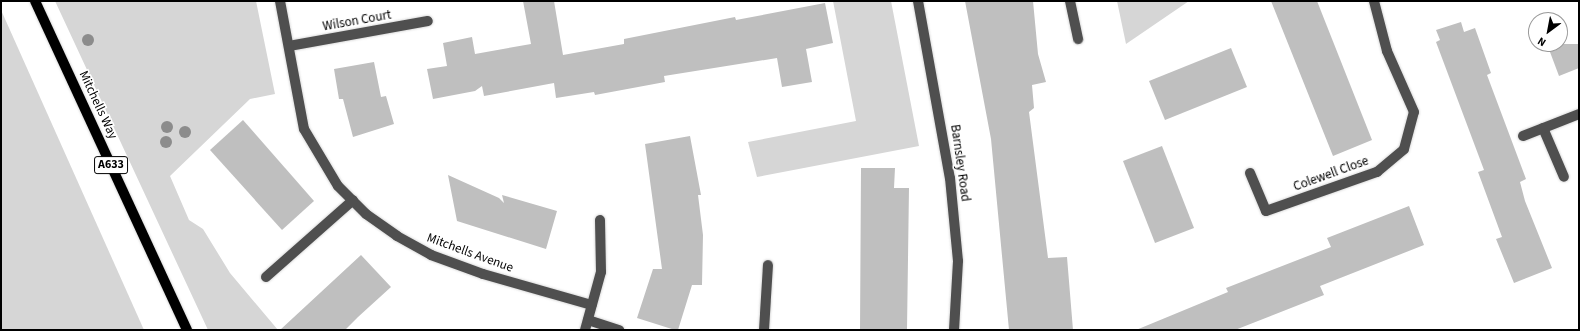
<!DOCTYPE html>
<html>
<head>
<meta charset="utf-8">
<style>
	body { margin:0 }
	#map { position:relative; width:1580px; height:331px; overflow:hidden; background:#fff; font-family:"Source Sans 3",sans-serif }
	div>[style] { position:absolute }
	[style*='--x'] { left:calc(var(--x)*1px); top:calc(var(--y)*1px); width:calc(var(--w)*1px); rotate:calc(var(--a)*1deg) }
	.green>* { inset:0; background:#d6d6d6 }
	.building>* { inset:0; background:#bfbfbf }
	.roads { filter:drop-shadow(0 0 1px #dbdbdb) drop-shadow(0 0 1px #dbdbdb) }
	.minor>* { height:10px; margin:-5px; padding:0 5px; transform-origin:5px; border-radius:5px; background:#4f4f4f }
	.major>* { height:10px; margin:-5px; padding:0 5px; transform-origin:5px; border-radius:5px; background:#000 }
	.trees>* { width:12px; height:12px; margin:-6px; border-radius:50%; background:#8c8c8c }
	span { translate:-50% -50%; white-space:nowrap; text-align:center; line-height:1.15; -webkit-text-stroke:3px #fff; paint-order:stroke }
	.shield-label span { padding:1px 3px; background:#fff; border:1px solid; border-radius:3px; -webkit-text-stroke-width:0 }
	.shield-label { font-size:12px; color:#000; font-weight:700 }
	.street-label { font-size:13px; color:#000 }
	.frame { position:absolute; inset:0; border:2px solid #000; pointer-events:none }
	.north { position:absolute; left:1528px; top:12px; width:40px; height:40px; box-sizing:border-box; background:#fff; border:1px solid #999; border-radius:50%; rotate:212deg; font-size:11px; font-weight:700; line-height:16px; text-align:center; color:#000 }
	.north::after { content:''; display:block; margin:auto; width:14px; height:18px; background:#000; clip-path:polygon(50% 0,100% 100%,50% 72%,0 100%) }
</style>
</head>
<body>
<div id="map">
	<div class="green">
		<i style="clip-path:polygon(55px 1px,256px 1px,275px 94px,250px 99px,170px 176px,189px 220px,203px 229px,230px 273px,278px 330px,208px 330px)"></i>
		<i style="clip-path:polygon(833px 1px,891px 1px,919px 146px,757px 177px,748px 142px,856px 121px)"></i>
		<i style="clip-path:polygon(1117px 1px,1189px 1px,1126px 44px)"></i>
		<i style="clip-path:polygon(1px 10px,144px 330px,1px 330px)"></i>
	</div>
	<div class="building">
		<i style="clip-path:polygon(523px 1px,554px 1px,563px 55px,624px 44px,624px 39px,735px 17px,736px 20px,825px 3px,833px 43px,806px 49px,812px 82px,782px 87px,777px 58px,664px 76px,665px 82px,595px 95px,594px 92px,556px 98px,554px 83px,484px 96px,482px 86px,475px 91px,433px 99px,427px 69px,447px 66px,443px 43px,472px 37px,475px 54px,531px 44px)"></i>
		<i style="clip-path:polygon(965px 1px,1033px 1px,1038px 54px,1046px 82px,1032px 85px,1034px 108px,1029px 112px,1048px 258px,1067px 257px,1073px 330px,1009px 330px,991px 139px)"></i>
		<i style="clip-path:polygon(1271px 1px,1317px 1px,1372px 140px,1333px 156px)"></i>
		<i style="clip-path:polygon(1461px 22px,1464px 32px,1475px 28px,1491px 73px,1487px 75px,1526px 179px,1520px 182px,1525px 201px,1552px 268px,1514px 283px,1496px 239px,1502px 237px,1478px 172px,1484px 170px,1436px 42px,1440px 40px,1436px 30px)"></i>
		<i style="clip-path:polygon(1547px 44px,1579px 44px,1579px 68px,1559px 76px)"></i>
		<i style="clip-path:polygon(1231px 48px,1247px 87px,1165px 120px,1149px 81px)"></i>
		<i style="clip-path:polygon(374px 62px,381px 97px,386px 96px,394px 124px,353px 137px,343px 99px,339px 99px,334px 69px)"></i>
		<i style="clip-path:polygon(243px 120px,314px 201px,282px 230px,210px 150px)"></i>
		<i style="clip-path:polygon(690px 136px,701px 195px,698px 195px,703px 235px,702px 285px,692px 285px,678px 330px,675px 330px,637px 318px,653px 269px,662px 269px,645px 144px)"></i>
		<i style="clip-path:polygon(1162px 146px,1194px 228px,1155px 243px,1123px 161px)"></i>
		<i style="clip-path:polygon(861px 168px,895px 168px,894px 188px,909px 188px,907px 330px,860px 330px)"></i>
		<i style="clip-path:polygon(448px 175px,499px 198px,504px 203px,502px 195px,557px 211px,546px 249px,457px 221px)"></i>
		<i style="clip-path:polygon(1409px 206px,1424px 245px,1320px 286px,1324px 295px,1235px 330px,1136px 330px,1228px 292px,1226px 288px,1331px 247px,1327px 238px)"></i>
		<i style="clip-path:polygon(361px 255px,391px 287px,358px 317px,345px 330px,280px 330px)"></i>
	</div>
	<div class="roads">
		<div class="minor">
			<i style="--x:280;--y:1;--w:130;--a:79.4"></i>
			<i style="--x:304;--y:129;--w:66;--a:59.2"></i>
			<i style="--x:338;--y:186;--w:40;--a:45"></i>
			<i style="--x:366;--y:214;--w:38;--a:35"></i>
			<i style="--x:397;--y:236;--w:39;--a:29"></i>
			<i style="--x:431;--y:255;--w:55;--a:20.1"></i>
			<i style="--x:483;--y:274;--w:113;--a:15.9"></i>
			<i style="--x:918;--y:1;--w:180;--a:79.8"></i>
			<i style="--x:950;--y:178;--w:83;--a:84.5"></i>
			<i style="--x:958;--y:261;--w:69;--a:93.3"></i>
			<i style="--x:1070;--y:1;--w:39;--a:78"></i>
			<i style="--x:289;--y:46;--w:141;--a:-10.2"></i>
			<i style="--x:1543;--y:128;--w:53;--a:66.8"></i>
			<i style="--x:1523;--y:136;--w:60;--a:-21.4"></i>
			<i style="--x:1250;--y:173;--w:41;--a:67.2"></i>
			<i style="--x:1266;--y:211;--w:118;--a:-19.4"></i>
			<i style="--x:1377;--y:172;--w:35;--a:-40"></i>
			<i style="--x:1404;--y:149;--w:38;--a:-75"></i>
			<i style="--x:1414;--y:112;--w:67;--a:-113.9"></i>
			<i style="--x:1387;--y:51;--w:52;--a:-104.6"></i>
			<i style="--x:266;--y:277;--w:116;--a:-41.5"></i>
			<i style="--x:588;--y:320;--w:33;--a:18"></i>
			<i style="--x:585;--y:330;--w:60;--a:-74.6"></i>
			<i style="--x:601;--y:272;--w:52;--a:-91.1"></i>
			<i style="--x:764;--y:330;--w:65;--a:-86.5"></i>
		</div>
		<div class="major">
			<i style="--x:35;--y:1;--w:362;--a:65.2"></i>
		</div>
	</div>
	<div class="trees">
		<i style="left:88px;top:40px"></i>
		<i style="left:167px;top:127px"></i>
		<i style="left:185px;top:132px"></i>
		<i style="left:166px;top:142px"></i>
	</div>
	<div class="shield-label">
		<span style="left:111px;top:165px">A633</span>
	</div>
	<div class="street-label">
		<span style="left:357px;top:21px;rotate:-10deg">Wilson Court</span>
		<span style="left:98px;top:105px;rotate:65deg">Mitchells Way</span>
		<span style="left:960px;top:163px;rotate:82deg">Barnsley Road</span>
		<span style="left:1331px;top:174px;rotate:-20deg">Colewell Close</span>
		<span style="left:470px;top:253px;rotate:20deg">Mitchells Avenue</span>
	</div>
	<div class="frame"></div>
	<div class="north">N</div>
</div>
</body>
</html>
